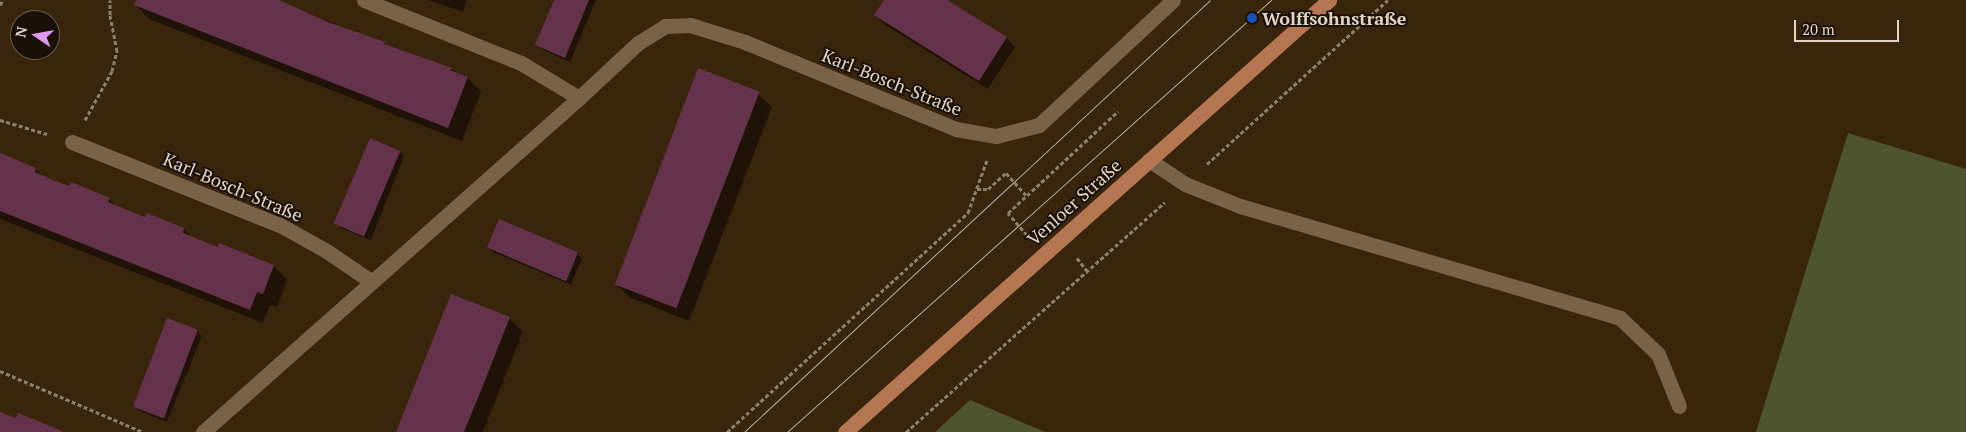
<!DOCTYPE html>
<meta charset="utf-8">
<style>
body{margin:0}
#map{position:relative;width:1966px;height:432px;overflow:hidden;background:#39250c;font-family:"PT Serif",serif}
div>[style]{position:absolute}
.green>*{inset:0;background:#4e5330}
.shadow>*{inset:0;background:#0007}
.building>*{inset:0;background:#64334b;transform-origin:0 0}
.path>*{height:3px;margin-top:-1.5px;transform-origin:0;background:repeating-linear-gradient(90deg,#8f7e6a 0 4px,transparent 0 6.5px)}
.minor>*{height:15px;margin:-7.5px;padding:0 7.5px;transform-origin:7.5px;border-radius:7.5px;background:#7a6248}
.major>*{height:15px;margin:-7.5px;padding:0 7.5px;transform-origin:7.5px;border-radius:7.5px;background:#b57652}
.tram>*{height:1px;margin:-0.5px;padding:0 0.5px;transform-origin:0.5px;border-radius:0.5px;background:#bbac9b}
.dots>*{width:14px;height:14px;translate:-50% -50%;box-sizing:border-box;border:2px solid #1a1106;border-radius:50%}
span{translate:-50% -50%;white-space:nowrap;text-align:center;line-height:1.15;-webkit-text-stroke:4px #1a1106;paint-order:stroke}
.poi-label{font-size:18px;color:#e2d5c6;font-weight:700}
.left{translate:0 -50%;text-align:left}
.street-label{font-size:18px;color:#e2d5c6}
.north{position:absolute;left:10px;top:10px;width:50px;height:50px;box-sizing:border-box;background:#1a1106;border:1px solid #6a5f53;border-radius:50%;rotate:282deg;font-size:14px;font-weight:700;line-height:20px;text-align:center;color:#e2d5c6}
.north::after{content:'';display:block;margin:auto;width:18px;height:22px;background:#df98f1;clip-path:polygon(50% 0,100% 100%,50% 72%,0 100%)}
.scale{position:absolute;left:1794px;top:20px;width:105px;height:22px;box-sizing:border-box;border:2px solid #e2d5c6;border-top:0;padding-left:6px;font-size:15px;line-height:18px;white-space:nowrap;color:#e2d5c6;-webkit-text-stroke:4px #1a1106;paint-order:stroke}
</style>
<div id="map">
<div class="green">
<i style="clip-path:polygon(1848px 133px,1966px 169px,1966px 432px,1756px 432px)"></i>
<i style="clip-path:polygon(970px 400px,1045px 432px,935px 432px)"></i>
</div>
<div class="shadow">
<i style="clip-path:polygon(138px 0,274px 0,384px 43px,388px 46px,451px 69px,468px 78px,481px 92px,462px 141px,149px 19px,136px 5px)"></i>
<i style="clip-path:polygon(428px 0,467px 0,463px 12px)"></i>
<i style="clip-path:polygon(555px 0,596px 0,570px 62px,541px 49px,536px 45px)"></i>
<i style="clip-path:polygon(885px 0,945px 0,1006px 38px,1015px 47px,988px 89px,884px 24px,875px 15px)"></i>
<i style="clip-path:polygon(758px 94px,772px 107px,689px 321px,629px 297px,615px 283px)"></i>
<i style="clip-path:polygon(400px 152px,404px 156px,371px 240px,341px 228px,337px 224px)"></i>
<i style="clip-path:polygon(0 155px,35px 169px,44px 177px,70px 188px,109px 199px,118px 208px,184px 229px,192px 238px,274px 266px,287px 280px,277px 307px,270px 305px,263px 323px,0 219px)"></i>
<i style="clip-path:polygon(488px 247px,577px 254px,582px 259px,571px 285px,493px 252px)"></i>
<i style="clip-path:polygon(509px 318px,523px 332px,483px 432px,397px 432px)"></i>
<i style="clip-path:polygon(197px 331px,202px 336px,167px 422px,138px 410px,134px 406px)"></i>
</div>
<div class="building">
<i style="clip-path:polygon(136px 0,279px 0,328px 22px,385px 42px,384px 44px,452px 68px,450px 70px,468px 77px,448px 128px,134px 5px)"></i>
<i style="clip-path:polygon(554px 0,589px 0,565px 58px,535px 45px)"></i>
<i style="clip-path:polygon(884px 0,947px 0,1007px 37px,979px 81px,874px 15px)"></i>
<i style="left:698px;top:68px;width:66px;height:232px;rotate:21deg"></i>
<i style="left:370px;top:138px;width:33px;height:93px;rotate:23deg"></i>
<i style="clip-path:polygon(0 153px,36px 168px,35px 172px,53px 180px,69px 186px,71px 182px,110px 198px,108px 202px,145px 217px,147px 213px,184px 228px,183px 233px,218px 247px,219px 243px,274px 265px,263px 294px,257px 292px,250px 310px,0 211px)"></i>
<i style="left:499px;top:219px;width:86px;height:31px;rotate:23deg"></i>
<i style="clip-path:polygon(451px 294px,510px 317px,484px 383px,464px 432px,396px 432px)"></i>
<i style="left:167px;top:318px;width:33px;height:95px;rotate:21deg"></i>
<i style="clip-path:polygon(0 412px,16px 418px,18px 413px,64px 432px,0 432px)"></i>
</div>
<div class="path">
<i style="left:0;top:5px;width:6px;rotate:-59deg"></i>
<i style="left:0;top:120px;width:49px;rotate:16.6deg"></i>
<i style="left:85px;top:120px;width:56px;rotate:-61.1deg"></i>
<i style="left:112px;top:71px;width:21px;rotate:-76deg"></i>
<i style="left:117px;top:51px;width:37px;rotate:-101deg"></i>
<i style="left:110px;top:15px;width:15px;rotate:-90deg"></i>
<i style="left:1207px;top:164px;width:244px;rotate:-42.2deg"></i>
<i style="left:977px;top:189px;width:11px"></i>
<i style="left:988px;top:189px;width:24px;rotate:-42deg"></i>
<i style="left:1006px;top:173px;width:30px;rotate:48deg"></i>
<i style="left:1027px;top:235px;width:29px;rotate:-131deg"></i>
<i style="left:1008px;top:213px;width:150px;rotate:-42.8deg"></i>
<i style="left:1077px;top:258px;width:16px;rotate:52deg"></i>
<i style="left:0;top:371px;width:155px;rotate:23.1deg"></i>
<i style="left:727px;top:432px;width:326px;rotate:-42.3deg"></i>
<i style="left:968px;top:213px;width:56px;rotate:-70.3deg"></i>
<i style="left:906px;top:432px;width:346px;rotate:-41.6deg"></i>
</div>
<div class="minor">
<i style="left:364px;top:0;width:169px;rotate:21.9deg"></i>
<i style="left:521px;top:63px;width:68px;rotate:31.1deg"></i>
<i style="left:72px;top:142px;width:224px;rotate:21.8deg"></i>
<i style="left:280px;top:225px;width:51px;rotate:29.1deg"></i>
<i style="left:325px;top:250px;width:57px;rotate:34.2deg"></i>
<i style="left:1149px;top:160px;width:43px;rotate:33.7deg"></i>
<i style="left:1185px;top:184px;width:59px;rotate:21.8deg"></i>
<i style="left:1240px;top:206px;width:396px;rotate:16.4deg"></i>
<i style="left:1620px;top:318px;width:52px;rotate:43.5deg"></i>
<i style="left:1658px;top:354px;width:56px;rotate:68deg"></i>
<i style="left:203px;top:432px;width:503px;rotate:-41.61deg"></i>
<i style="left:579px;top:98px;width:81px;rotate:-43deg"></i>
<i style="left:638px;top:43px;width:32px;rotate:-32deg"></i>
<i style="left:665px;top:26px;width:25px;rotate:-2deg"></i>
<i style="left:690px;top:25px;width:58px;rotate:17.2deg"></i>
<i style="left:745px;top:42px;width:228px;rotate:22.4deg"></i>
<i style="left:956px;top:129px;width:41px;rotate:9.9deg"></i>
<i style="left:996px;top:136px;width:44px;rotate:-14.3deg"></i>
<i style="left:1039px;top:125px;width:183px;rotate:-43deg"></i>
</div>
<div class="major">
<i style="left:845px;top:432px;width:649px;rotate:-41.75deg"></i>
</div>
<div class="tram">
<i style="left:744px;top:432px;width:635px;rotate:-42.83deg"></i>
<i style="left:787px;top:432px;width:649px;rotate:-41.75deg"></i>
</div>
<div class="dots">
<i style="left:1252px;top:18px;background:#1a4fb4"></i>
</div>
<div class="poi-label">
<span class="left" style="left:1262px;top:18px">Wolffsohnstraße</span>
</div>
<div class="street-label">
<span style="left:892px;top:82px;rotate:22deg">Karl-Bosch-Straße</span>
<span style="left:233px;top:187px;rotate:23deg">Karl-Bosch-Straße</span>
<span style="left:1074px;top:202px;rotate:-42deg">Venloer Straße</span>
</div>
<div class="north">N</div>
<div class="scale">20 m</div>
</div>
